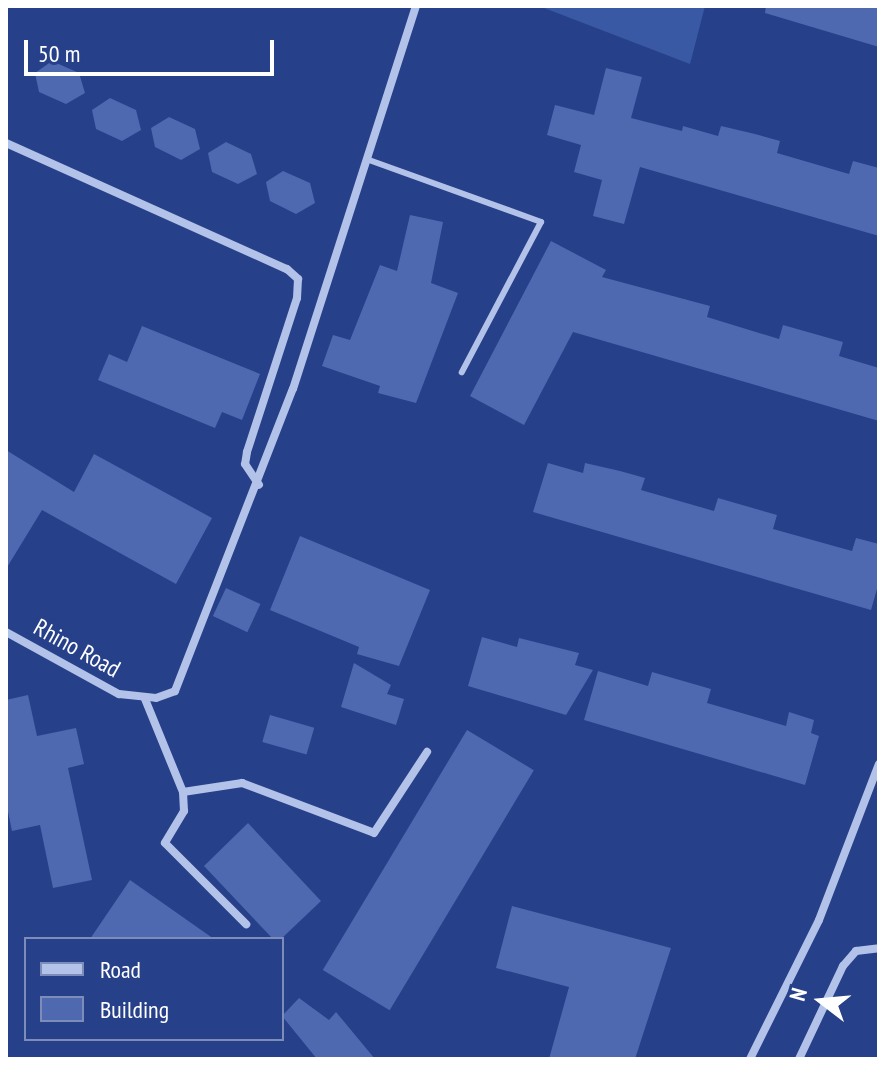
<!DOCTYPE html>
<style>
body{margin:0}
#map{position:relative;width:885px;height:1065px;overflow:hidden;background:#264089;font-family:"PT Sans Narrow",sans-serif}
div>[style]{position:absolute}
.green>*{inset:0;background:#3a59a5}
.building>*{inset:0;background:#4e69b0;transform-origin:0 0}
.lane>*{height:6px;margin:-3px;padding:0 3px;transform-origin:3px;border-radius:3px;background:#b3c2e9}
.street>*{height:8px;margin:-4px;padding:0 4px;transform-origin:4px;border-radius:4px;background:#b3c2e9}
span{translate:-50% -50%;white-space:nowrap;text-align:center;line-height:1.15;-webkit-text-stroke:8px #264089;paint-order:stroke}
.street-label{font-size:24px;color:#fff}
.frame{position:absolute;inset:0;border:8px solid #fff;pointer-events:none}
.legend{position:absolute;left:24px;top:937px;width:260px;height:104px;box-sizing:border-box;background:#264089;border:2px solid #7d8cb8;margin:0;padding:10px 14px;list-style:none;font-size:24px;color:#fff}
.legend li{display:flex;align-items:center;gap:16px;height:40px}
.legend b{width:40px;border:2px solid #7d8cb8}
.north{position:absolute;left:781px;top:961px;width:80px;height:80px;-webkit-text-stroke:6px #264089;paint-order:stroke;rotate:286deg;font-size:22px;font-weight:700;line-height:32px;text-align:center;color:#fff}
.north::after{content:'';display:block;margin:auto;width:28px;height:36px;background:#fff;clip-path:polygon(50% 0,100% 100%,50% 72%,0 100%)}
.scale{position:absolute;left:24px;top:40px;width:250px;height:36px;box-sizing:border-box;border:4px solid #fff;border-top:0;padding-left:10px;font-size:24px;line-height:28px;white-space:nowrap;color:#fff;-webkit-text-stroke:6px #264089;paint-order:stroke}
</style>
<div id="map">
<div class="green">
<i style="clip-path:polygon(539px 6px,705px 6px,690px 64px)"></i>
</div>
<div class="building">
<i style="clip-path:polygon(766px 6px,879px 6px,879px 47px,765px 13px)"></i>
<i style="clip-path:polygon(52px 61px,79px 73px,85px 93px,66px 104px,39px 92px,35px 73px)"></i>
<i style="clip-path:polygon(606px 68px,642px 77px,631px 118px,682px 131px,683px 126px,718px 136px,721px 126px,755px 134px,780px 141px,777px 153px,849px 174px,853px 161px,879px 168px,879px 236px,640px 167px,624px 224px,593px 216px,602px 180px,574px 172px,581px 145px,547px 135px,555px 105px,594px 115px)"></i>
<i style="clip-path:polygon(110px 98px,136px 110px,141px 130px,122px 141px,96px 129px,92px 110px)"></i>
<i style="clip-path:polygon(169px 117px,195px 129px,200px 149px,181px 160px,155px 147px,151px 128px)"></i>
<i style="clip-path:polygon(226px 142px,251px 154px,257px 174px,238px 184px,212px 172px,208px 153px)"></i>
<i style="clip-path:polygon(283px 171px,310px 183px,315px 203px,296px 214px,270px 201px,266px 182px)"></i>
<i style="clip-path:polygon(410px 215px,443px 222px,431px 283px,458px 293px,416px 403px,378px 393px,380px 386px,322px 366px,333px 335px,350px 340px,380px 265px,397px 271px)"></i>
<i style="clip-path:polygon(551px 241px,606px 270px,602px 277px,710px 306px,707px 317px,779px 339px,783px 325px,843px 342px,839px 356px,879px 368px,879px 421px,573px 332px,524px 425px,470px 396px)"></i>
<i style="clip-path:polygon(142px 326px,260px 374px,242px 420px,222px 412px,215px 428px,98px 380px,109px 354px,127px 362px)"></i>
<i style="clip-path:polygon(6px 450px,74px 492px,94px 454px,212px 518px,176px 584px,42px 510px,6px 569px)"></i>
<i style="clip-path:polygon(548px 463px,583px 473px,585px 463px,620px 471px,645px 478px,641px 490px,714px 511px,718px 498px,777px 515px,773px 529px,852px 551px,856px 538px,879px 544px,879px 582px,871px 610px,533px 512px)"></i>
<i style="clip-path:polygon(300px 536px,430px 590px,399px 666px,357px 654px,359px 647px,270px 610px)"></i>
<i style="left:226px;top:588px;width:38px;height:31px;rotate:25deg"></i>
<i style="clip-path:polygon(482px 637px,517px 647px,519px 638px,579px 653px,575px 665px,593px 670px,566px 715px,468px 686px)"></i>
<i style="clip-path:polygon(354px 663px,391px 685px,387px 694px,404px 699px,396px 725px,341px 707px)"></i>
<i style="clip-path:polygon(598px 671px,648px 686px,652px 672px,711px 689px,707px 703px,786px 726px,789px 712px,814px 720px,811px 733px,819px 736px,805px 785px,584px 720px)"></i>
<i style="clip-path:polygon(28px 695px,37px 736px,76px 728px,84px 764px,68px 768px,92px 880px,53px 888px,40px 825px,12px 831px,6px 802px,6px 700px)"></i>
<i style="left:270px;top:715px;width:46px;height:28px;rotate:16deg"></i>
<i style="left:467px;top:730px;width:78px;height:280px;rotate:31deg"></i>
<i style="clip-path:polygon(248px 823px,321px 901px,281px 939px,273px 939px,204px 866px)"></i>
<i style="clip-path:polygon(130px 880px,214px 939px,90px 939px)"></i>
<i style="clip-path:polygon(512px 906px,671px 948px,635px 1059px,549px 1059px,569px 987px,496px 968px)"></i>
<i style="clip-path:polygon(299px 998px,329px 1020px,336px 1012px,375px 1059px,317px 1059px,282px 1016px)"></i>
</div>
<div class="lane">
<i style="left:369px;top:160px;width:183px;rotate:19.8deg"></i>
<i style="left:541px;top:222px;width:170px;rotate:117.8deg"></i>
</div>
<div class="street">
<i style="left:6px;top:143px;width:308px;rotate:24.2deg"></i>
<i style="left:287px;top:269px;width:15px;rotate:42deg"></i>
<i style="left:298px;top:279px;width:19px;rotate:93deg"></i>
<i style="left:297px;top:298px;width:162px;rotate:108deg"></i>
<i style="left:247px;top:452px;width:12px;rotate:99deg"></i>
<i style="left:245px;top:464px;width:25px;rotate:56deg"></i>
<i style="left:6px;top:632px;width:129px;rotate:28.8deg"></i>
<i style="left:119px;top:694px;width:37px;rotate:6deg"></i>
<i style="left:156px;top:698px;width:20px;rotate:-20deg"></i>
<i style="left:175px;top:691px;width:324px;rotate:-68.7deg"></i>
<i style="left:293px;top:389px;width:402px;rotate:-72.2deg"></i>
<i style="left:145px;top:699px;width:100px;rotate:67.8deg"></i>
<i style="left:183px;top:792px;width:19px;rotate:87deg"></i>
<i style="left:184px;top:811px;width:37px;rotate:121deg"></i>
<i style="left:165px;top:843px;width:115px;rotate:45deg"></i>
<i style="left:183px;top:792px;width:60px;rotate:-8.7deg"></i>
<i style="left:242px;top:783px;width:141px;rotate:20.7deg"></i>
<i style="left:374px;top:833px;width:97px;rotate:-56.8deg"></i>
<i style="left:750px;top:1059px;width:155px;rotate:-63.6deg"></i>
<i style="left:819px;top:920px;width:167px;rotate:-69deg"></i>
<i style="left:799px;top:1059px;width:103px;rotate:-64.7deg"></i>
<i style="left:843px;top:966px;width:20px;rotate:-49deg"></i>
<i style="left:856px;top:951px;width:23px;rotate:-7deg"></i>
</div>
<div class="street-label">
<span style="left:77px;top:648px;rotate:29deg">Rhino Road</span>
</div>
<div class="frame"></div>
<ul class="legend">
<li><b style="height:10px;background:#b3c2e9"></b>Road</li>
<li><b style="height:22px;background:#4e69b0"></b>Building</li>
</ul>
<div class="north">N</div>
<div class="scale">50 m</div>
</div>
